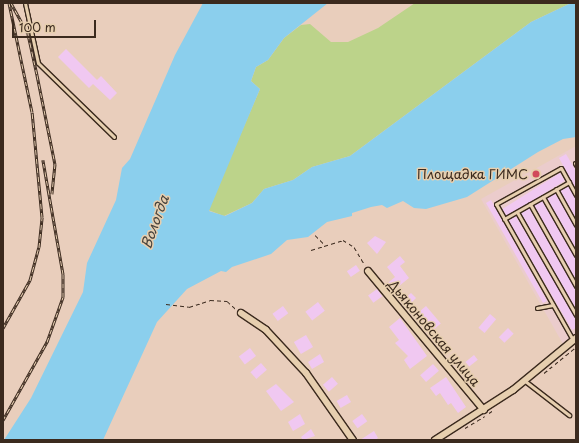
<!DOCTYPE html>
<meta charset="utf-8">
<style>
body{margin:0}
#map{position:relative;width:579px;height:443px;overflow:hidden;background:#e9cebc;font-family:"Playpen Sans",sans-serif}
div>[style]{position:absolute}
.built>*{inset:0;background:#ebcccc}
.green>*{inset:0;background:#bcd38a}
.water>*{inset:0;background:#8bcfed}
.building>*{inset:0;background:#f0c8f1;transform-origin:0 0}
.path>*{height:1px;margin-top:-0.5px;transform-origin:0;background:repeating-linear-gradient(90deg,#3b2a1e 0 4px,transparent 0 7px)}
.roads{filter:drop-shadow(1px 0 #3b2a1e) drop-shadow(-1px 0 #3b2a1e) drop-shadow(0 1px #3b2a1e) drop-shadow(0 -1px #3b2a1e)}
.lane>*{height:3px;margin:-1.5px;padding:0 1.5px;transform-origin:1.5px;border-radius:1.5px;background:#e7cfaf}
.street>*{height:6px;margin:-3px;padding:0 3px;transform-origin:3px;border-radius:3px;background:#e7cfaf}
.rail>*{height:3px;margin-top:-1.5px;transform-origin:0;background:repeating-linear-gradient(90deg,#e7cfaf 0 4.5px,#3b2a1e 0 9px);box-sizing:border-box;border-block:1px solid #3b2a1e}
.dots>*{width:11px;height:11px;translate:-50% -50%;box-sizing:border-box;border:2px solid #e7cfaf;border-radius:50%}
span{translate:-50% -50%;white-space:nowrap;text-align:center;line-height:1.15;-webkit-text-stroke:3px #e7cfaf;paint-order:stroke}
.poi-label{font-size:13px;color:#3b2a1e}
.right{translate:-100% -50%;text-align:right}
.street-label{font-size:13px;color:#3b2a1e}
.water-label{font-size:14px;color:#47433d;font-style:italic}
.frame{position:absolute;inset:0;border:4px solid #3b2a1e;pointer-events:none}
.scale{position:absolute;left:12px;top:20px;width:84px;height:18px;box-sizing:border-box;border:2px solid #3b2a1e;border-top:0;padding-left:5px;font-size:12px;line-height:14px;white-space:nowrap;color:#3b2a1e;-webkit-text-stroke:3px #e7cfaf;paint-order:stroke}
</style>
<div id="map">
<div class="built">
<i style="clip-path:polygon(576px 146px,576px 333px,563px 344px,481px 199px)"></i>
</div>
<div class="green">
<i style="clip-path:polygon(415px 3px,571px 3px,531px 22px,350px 156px,312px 167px,293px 180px,264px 189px,252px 203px,224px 216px,208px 210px,260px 89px,251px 81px,256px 67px,268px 60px,284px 38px,301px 25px,310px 24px,331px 42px,348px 42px,378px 28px)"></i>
</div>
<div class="water">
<i style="clip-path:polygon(203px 3px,328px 3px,284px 38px,268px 60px,256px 67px,251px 81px,260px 89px,209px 211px,225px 216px,252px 203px,264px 189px,293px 180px,312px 167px,350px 156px,531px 22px,571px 3px,576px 3px,576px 137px,563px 139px,538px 152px,467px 197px,426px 209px,414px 208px,403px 201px,387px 208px,382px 205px,371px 207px,352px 213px,352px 216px,327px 222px,308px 237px,287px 240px,271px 254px,232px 267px,226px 272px,221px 271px,187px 289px,157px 322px,103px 440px,4px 440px,31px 398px,83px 292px,87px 263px,116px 200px,122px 168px,130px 159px,175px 55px)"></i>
</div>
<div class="building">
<i style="clip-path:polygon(66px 49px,97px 80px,101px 76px,117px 93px,110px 100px,93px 84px,89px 88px,58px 57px)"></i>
<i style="clip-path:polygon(566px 154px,576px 171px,576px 189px,559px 158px)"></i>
<i style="left:560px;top:173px;width:9px;height:68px;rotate:58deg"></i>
<i style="clip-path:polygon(568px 186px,576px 198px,576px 219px,560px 190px)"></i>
<i style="clip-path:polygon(555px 193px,576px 228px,576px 249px,547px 198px)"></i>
<i style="clip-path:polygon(491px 200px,547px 301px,543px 303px,486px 203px)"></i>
<i style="clip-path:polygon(542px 201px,576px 258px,576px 280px,534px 205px)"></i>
<i style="clip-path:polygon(529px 208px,576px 289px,576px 309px,521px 213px)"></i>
<i style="clip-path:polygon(516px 216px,576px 318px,576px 328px,572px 330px,508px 220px)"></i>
<i style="clip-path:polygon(375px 236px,386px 242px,377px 254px,367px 243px)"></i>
<i style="clip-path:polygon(400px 256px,405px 262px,400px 266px,409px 278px,394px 290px,388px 283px,395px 277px,387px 267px)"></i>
<i style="left:356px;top:265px;width:7px;height:11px;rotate:56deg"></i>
<i style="left:377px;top:289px;width:9px;height:11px;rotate:54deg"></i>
<i style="clip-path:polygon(411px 293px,416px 298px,408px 306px,403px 300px)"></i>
<i style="left:318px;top:302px;width:11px;height:16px;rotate:52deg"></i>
<i style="left:283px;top:306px;width:9px;height:13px;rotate:54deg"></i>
<i style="left:426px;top:306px;width:23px;height:15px;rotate:50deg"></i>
<i style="left:490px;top:314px;width:8px;height:18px;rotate:40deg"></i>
<i style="clip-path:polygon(400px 318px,427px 356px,410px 369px,404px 360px,408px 356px,395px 343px,399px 340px,389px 327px)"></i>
<i style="left:508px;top:328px;width:8px;height:13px;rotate:45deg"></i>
<i style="left:306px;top:335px;width:14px;height:14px;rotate:60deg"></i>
<i style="left:250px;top:348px;width:10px;height:14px;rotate:53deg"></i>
<i style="clip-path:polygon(320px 354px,324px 362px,312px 369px,308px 362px)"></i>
<i style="left:474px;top:355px;width:6px;height:11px;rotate:51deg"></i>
<i style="left:261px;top:363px;width:9px;height:14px;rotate:49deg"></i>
<i style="left:433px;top:364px;width:9px;height:17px;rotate:49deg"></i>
<i style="left:332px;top:377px;width:9px;height:12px;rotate:49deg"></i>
<i style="clip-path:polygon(446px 377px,466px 407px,458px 413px,451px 403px,448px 405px,440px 393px,436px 396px,430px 388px)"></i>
<i style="clip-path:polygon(276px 384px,294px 402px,281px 411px,266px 391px)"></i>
<i style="left:347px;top:395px;width:8px;height:12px;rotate:60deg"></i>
<i style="clip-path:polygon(300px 414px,305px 424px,293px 431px,288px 422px)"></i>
<i style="left:362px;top:414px;width:9px;height:12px;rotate:54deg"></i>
<i style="clip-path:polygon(311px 429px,315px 436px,303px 440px,301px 437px)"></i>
<i style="clip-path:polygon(374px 431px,378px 438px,375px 440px,360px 440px)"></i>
</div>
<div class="path">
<i style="left:315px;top:235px;width:14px;rotate:45deg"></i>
<i style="left:311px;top:250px;width:34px;rotate:-17deg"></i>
<i style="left:343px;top:240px;width:13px;rotate:32deg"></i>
<i style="left:354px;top:247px;width:21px;rotate:59deg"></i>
<i style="left:166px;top:304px;width:23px;rotate:7deg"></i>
<i style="left:189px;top:307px;width:22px;rotate:-18deg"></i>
<i style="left:210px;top:300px;width:17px;rotate:3deg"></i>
<i style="left:227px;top:301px;width:12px;rotate:42deg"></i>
<i style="left:544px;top:373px;width:41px;rotate:-39.1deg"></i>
<i style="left:489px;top:413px;width:7px;rotate:-34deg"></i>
<i style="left:465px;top:428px;width:23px;rotate:-31deg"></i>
<i style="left:534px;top:440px;width:4px;rotate:-14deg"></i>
</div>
<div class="roads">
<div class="lane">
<i style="left:25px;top:3px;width:61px;rotate:77.8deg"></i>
<i style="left:38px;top:63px;width:106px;rotate:44.2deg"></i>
<i style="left:575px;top:163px;width:2px;rotate:63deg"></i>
<i style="left:556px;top:189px;width:41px;rotate:60.9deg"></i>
<i style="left:543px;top:197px;width:67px;rotate:60.4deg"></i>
<i style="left:530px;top:204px;width:94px;rotate:60.7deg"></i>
<i style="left:517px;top:212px;width:119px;rotate:60.2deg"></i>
<i style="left:504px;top:219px;width:75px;rotate:-29.6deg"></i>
<i style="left:537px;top:308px;width:16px;rotate:-11deg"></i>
<i style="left:573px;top:340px;width:156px;rotate:-119.5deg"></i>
<i style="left:496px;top:204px;width:74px;rotate:-29deg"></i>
<i style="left:561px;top:168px;width:31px;rotate:61deg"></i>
<i style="left:525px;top:381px;width:56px;rotate:37.7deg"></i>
</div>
<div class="street">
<i style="left:368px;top:271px;width:181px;rotate:50.2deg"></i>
<i style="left:241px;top:313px;width:30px;rotate:34deg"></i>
<i style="left:266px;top:330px;width:59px;rotate:47.1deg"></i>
<i style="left:306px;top:373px;width:82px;rotate:55deg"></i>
<i style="left:435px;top:440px;width:93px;rotate:-32.7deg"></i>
<i style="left:513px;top:390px;width:82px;rotate:-39.5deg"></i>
</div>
</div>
<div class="rail">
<i style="left:11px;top:3px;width:35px;rotate:61deg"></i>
<i style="left:28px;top:34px;width:42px;rotate:77.6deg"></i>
<i style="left:37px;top:75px;width:91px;rotate:78.6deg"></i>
<i style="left:55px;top:164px;width:30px;rotate:96deg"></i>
<i style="left:3px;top:328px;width:55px;rotate:-60.6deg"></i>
<i style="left:30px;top:280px;width:34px;rotate:-75deg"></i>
<i style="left:39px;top:247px;width:30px;rotate:-84deg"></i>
<i style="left:42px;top:217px;width:105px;rotate:-95.4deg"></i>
<i style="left:32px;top:112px;width:111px;rotate:-101.9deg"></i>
<i style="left:3px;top:420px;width:90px;rotate:-60.6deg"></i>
<i style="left:47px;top:342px;width:48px;rotate:-70.4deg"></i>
<i style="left:63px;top:297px;width:23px;rotate:-90deg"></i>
<i style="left:63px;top:274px;width:116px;rotate:-100deg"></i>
</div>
<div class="dots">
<i style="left:536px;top:174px;background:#d1495b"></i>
</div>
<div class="poi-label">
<span class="right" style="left:528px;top:174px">Площадка ГИМС</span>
</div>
<div class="street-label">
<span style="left:434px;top:333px;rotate:50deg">Дьяконовская улица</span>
</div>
<div class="water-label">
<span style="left:155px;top:222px;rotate:-70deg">Вологда</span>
</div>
<div class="frame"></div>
<div class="scale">100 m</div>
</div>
